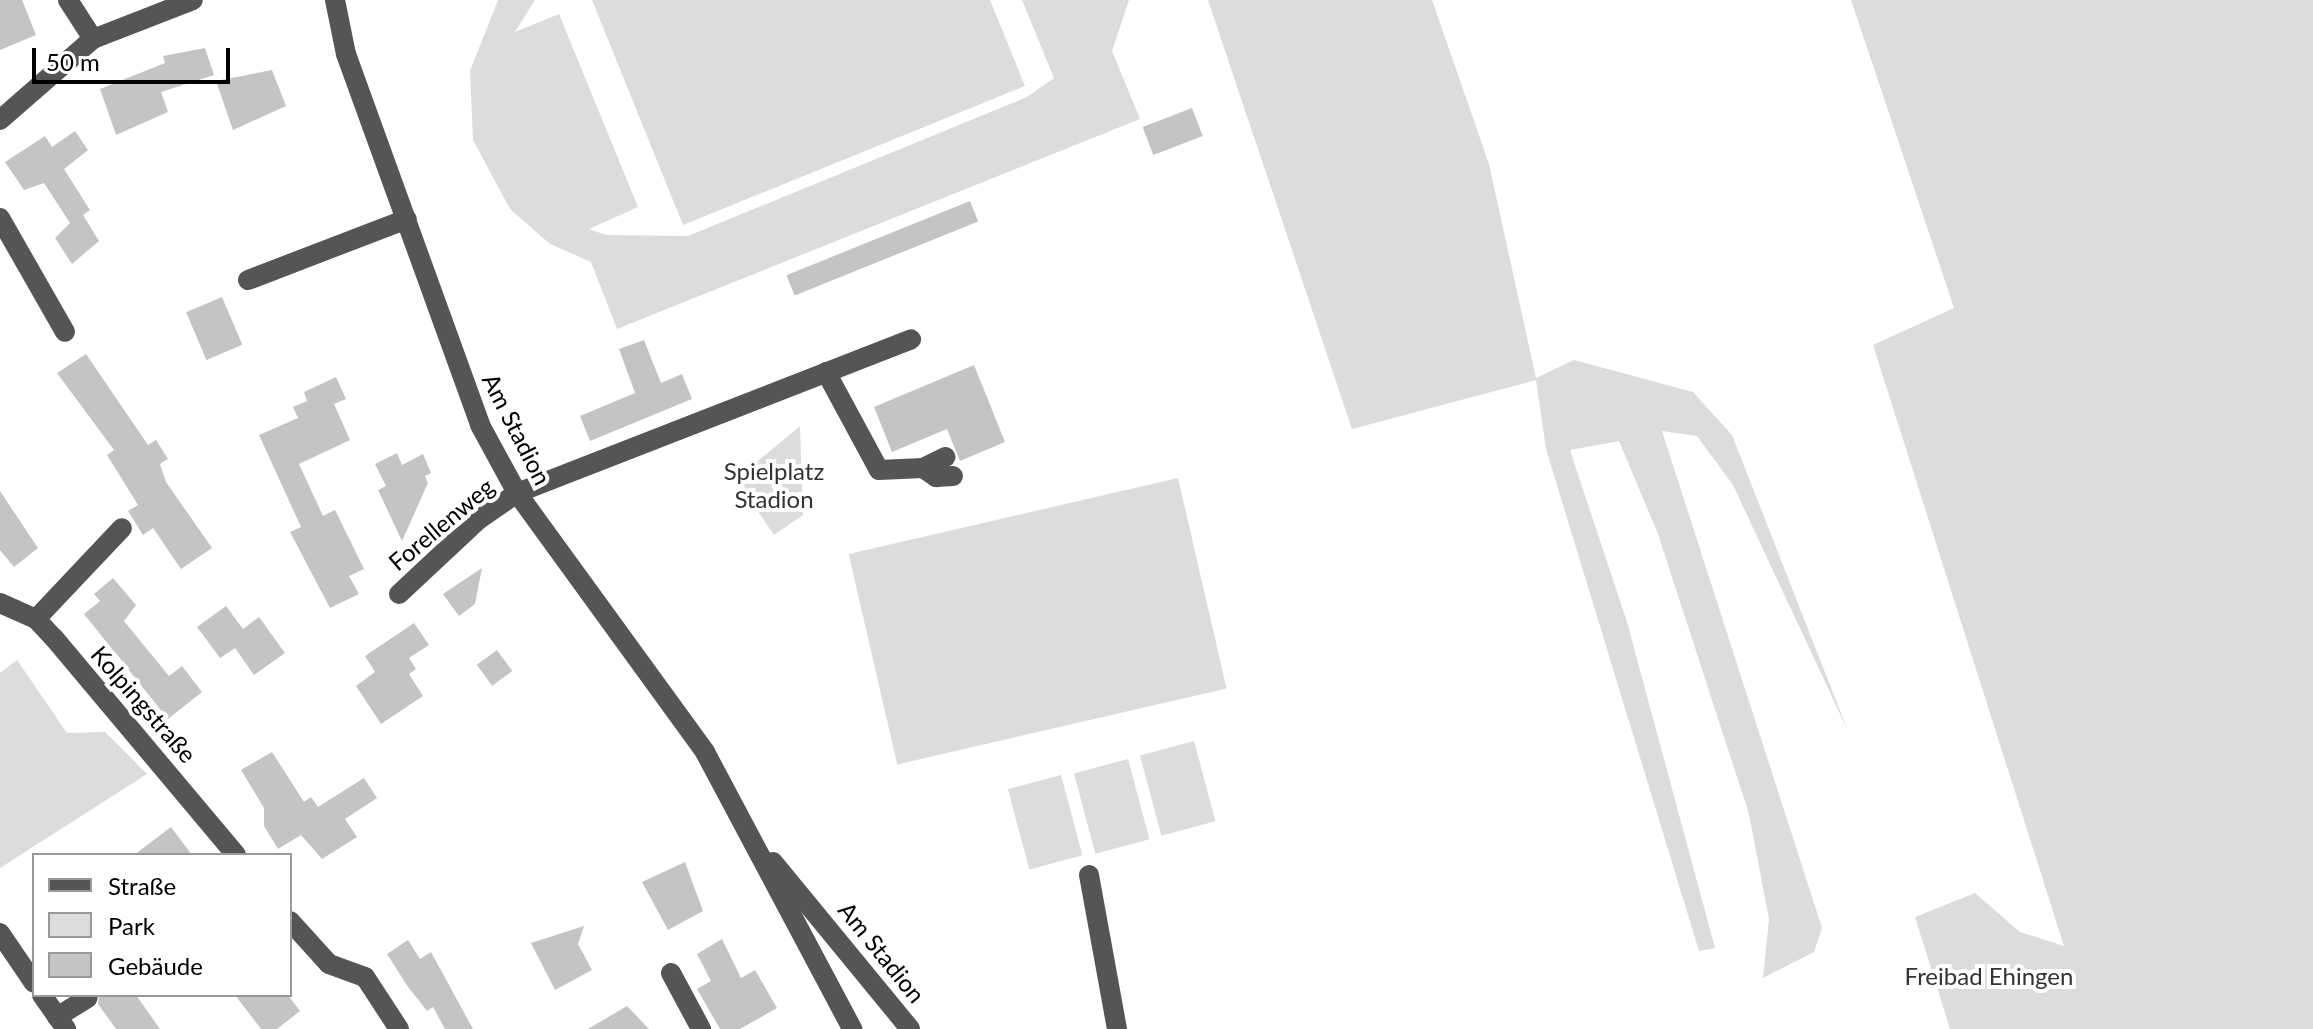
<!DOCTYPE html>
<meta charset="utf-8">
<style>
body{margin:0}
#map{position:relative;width:2313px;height:1029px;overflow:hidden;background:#fff;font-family:Lato,sans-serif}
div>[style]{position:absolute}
.green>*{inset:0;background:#dcdcdc;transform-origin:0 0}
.building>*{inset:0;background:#c4c4c4;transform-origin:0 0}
.minor>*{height:20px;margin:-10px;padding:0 10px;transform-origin:10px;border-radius:10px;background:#555}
span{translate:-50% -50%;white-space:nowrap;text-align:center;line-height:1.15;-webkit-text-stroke:8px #fff;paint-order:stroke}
.street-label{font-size:24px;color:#000}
.park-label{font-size:24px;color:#333}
.legend{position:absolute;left:32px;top:853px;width:260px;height:144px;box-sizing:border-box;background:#fff;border:2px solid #999;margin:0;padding:10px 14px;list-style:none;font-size:24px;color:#000}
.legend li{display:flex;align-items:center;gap:16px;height:40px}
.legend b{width:40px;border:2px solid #999}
.scale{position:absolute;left:32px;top:48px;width:198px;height:36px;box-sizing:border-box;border:4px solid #000;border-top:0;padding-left:10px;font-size:24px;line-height:28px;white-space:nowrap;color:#000;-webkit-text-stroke:6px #fff;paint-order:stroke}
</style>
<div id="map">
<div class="green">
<i style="clip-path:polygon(498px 0,535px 0,515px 32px,559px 14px,638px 207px,589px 229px,606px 235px,688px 236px,1027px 97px,1054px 78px,1022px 0,1129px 0,1112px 51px,1140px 119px,617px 329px,591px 262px,550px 244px,510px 209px,473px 140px,470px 71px)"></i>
<i style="clip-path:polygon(592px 0,990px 0,1025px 86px,683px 225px)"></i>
<i style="clip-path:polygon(1208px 0,1432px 0,1489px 164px,1536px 378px,1574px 360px,1693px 392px,1732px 435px,1848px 731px,1733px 485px,1697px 436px,1662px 431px,1822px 928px,1814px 952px,1763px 978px,1769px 919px,1749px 814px,1658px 534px,1619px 441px,1570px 450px,1627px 622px,1715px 948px,1699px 951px,1546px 449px,1536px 380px,1352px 429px)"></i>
<i style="clip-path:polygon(1851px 0,2313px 0,2313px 1029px,1950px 1029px,1915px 917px,1975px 893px,2020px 932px,2064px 946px,1873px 345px,1954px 308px)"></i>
<i style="clip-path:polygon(800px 426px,803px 515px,774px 535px,736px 479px)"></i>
<i style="left:1178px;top:478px;width:216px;height:338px;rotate:77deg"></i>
<i style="clip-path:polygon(17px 660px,67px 733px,105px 732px,147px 774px,0 868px,0 673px)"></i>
<i style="left:1194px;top:741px;width:83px;height:56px;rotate:75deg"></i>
<i style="left:1128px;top:759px;width:83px;height:56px;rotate:75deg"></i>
<i style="left:1061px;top:775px;width:83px;height:55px;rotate:75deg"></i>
</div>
<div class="building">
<i style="clip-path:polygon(0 0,22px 0,36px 35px,0 50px)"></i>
<i style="clip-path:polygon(205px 48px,214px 75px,161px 92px,168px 112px,116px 135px,100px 89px,165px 63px,163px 56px)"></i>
<i style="clip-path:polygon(272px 70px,286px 106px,233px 130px,216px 81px)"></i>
<i style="left:1192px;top:108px;width:30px;height:53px;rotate:69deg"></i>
<i style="clip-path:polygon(75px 131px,88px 150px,64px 169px,90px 210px,83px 215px,99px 241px,72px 264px,55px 238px,70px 223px,44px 183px,24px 190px,5px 162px,45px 136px,52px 147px)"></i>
<i style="left:970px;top:201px;width:22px;height:198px;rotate:68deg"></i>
<i style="left:222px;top:297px;width:52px;height:39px;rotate:67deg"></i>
<i style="clip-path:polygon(644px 340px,661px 383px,682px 374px,692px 399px,590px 441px,580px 416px,635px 393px,619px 349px)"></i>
<i style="clip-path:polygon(86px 354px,148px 445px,156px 440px,168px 459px,160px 464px,166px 482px,212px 548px,181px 569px,153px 528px,143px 535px,128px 511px,138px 505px,107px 455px,114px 450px,57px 373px)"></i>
<i style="clip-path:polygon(974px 365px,1005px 442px,960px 461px,947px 429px,892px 452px,874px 407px)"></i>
<i style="clip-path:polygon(336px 377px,346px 399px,334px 404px,350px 440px,299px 464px,323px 516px,335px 510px,364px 569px,349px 576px,359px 594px,330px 608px,290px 532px,301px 527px,259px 435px,298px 418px,293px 407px,307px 401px,304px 392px)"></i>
<i style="clip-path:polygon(397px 453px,402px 465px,423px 454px,431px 473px,425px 476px,428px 483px,402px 541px,378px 490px,386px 486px,375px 464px)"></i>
<i style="clip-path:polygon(0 491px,38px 548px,14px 567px,0 550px)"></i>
<i style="clip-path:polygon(482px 568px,475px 604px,459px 616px,443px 594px)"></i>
<i style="clip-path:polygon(113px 578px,136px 605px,124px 621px,169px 676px,182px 666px,202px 692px,168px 719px,84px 614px,100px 601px,94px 594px)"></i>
<i style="clip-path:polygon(226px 606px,243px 629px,259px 617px,285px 653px,254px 675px,235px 648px,220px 658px,197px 627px)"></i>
<i style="clip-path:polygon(414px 623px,429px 645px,409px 658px,416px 669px,409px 674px,423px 696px,381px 724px,356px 686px,375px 672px,365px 656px)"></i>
<i style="left:497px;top:650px;width:26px;height:25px;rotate:54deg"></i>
<i style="clip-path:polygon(272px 752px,304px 802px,311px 797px,318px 807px,364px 778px,377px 798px,345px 819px,357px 837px,322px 859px,301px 835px,278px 849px,264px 826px,264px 808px,241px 770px)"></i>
<i style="clip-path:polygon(171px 827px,192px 855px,134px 855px)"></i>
<i style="clip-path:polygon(685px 862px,703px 911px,668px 930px,642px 882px)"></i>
<i style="clip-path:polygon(584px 926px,578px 944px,592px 970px,555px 990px,531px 943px)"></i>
<i style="clip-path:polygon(722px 939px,741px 978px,755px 970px,777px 1008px,740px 1029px,720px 1029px,697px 989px,711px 981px,697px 954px)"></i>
<i style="clip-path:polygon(408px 940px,420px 959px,431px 952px,473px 1029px,445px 1029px,433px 1007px,427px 1011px,408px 987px,387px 954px)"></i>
<i style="clip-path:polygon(99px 995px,136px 995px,160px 1029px,116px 1029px,98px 1004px)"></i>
<i style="clip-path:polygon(235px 995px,288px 995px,300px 1011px,277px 1029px,261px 1029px)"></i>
<i style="clip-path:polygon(627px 1006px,649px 1029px,588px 1029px)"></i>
</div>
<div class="minor">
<i style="left:68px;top:0;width:46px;rotate:57.3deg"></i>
<i style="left:335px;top:0;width:55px;rotate:78.5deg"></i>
<i style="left:346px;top:54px;width:394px;rotate:70.1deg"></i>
<i style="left:480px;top:425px;width:77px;rotate:61.4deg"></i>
<i style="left:517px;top:493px;width:320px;rotate:54deg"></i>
<i style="left:705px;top:752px;width:314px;rotate:62deg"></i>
<i style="left:0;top:120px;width:123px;rotate:-41.1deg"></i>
<i style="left:93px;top:39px;width:107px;rotate:-21.3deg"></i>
<i style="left:0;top:218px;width:131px;rotate:60.3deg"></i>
<i style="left:248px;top:280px;width:170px;rotate:-21deg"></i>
<i style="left:826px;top:372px;width:111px;rotate:61.6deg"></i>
<i style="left:879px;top:470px;width:44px;rotate:-2.6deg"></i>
<i style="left:923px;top:468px;width:25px;rotate:-26deg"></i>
<i style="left:923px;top:468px;width:16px;rotate:35deg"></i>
<i style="left:936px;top:477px;width:17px;rotate:-3deg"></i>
<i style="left:399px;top:594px;width:108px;rotate:-43.1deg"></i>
<i style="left:478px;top:520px;width:47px;rotate:-34.7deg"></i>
<i style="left:517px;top:493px;width:423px;rotate:-21.3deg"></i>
<i style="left:0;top:603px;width:39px;rotate:24deg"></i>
<i style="left:36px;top:619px;width:26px;rotate:47deg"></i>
<i style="left:54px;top:638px;width:283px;rotate:50deg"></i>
<i style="left:36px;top:619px;width:125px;rotate:-46.6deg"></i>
<i style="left:773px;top:862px;width:216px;rotate:50.6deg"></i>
<i style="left:1089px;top:875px;width:157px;rotate:79.7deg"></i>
<i style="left:290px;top:921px;width:58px;rotate:47.8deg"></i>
<i style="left:329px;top:964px;width:38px;rotate:20deg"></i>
<i style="left:365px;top:977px;width:62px;rotate:56.8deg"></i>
<i style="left:0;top:933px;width:60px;rotate:55.8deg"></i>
<i style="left:671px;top:973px;width:64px;rotate:61.8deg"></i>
<i style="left:42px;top:995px;width:42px;rotate:54.8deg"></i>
<i style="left:57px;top:1017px;width:36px;rotate:-32deg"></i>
</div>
<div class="street-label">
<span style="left:517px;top:429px;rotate:63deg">Am Stadion</span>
<span style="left:441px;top:524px;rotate:-40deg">Forellenweg</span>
<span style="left:144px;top:704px;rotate:49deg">Kolpingstraße</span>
<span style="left:882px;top:952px;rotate:51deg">Am Stadion</span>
</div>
<div class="park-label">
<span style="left:774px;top:485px">Spielplatz<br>Stadion</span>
<span style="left:1989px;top:976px">Freibad Ehingen</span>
</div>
<ul class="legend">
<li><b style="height:10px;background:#555"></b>Straße</li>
<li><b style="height:22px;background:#dcdcdc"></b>Park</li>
<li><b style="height:22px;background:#c4c4c4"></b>Gebäude</li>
</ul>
<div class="scale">50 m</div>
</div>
